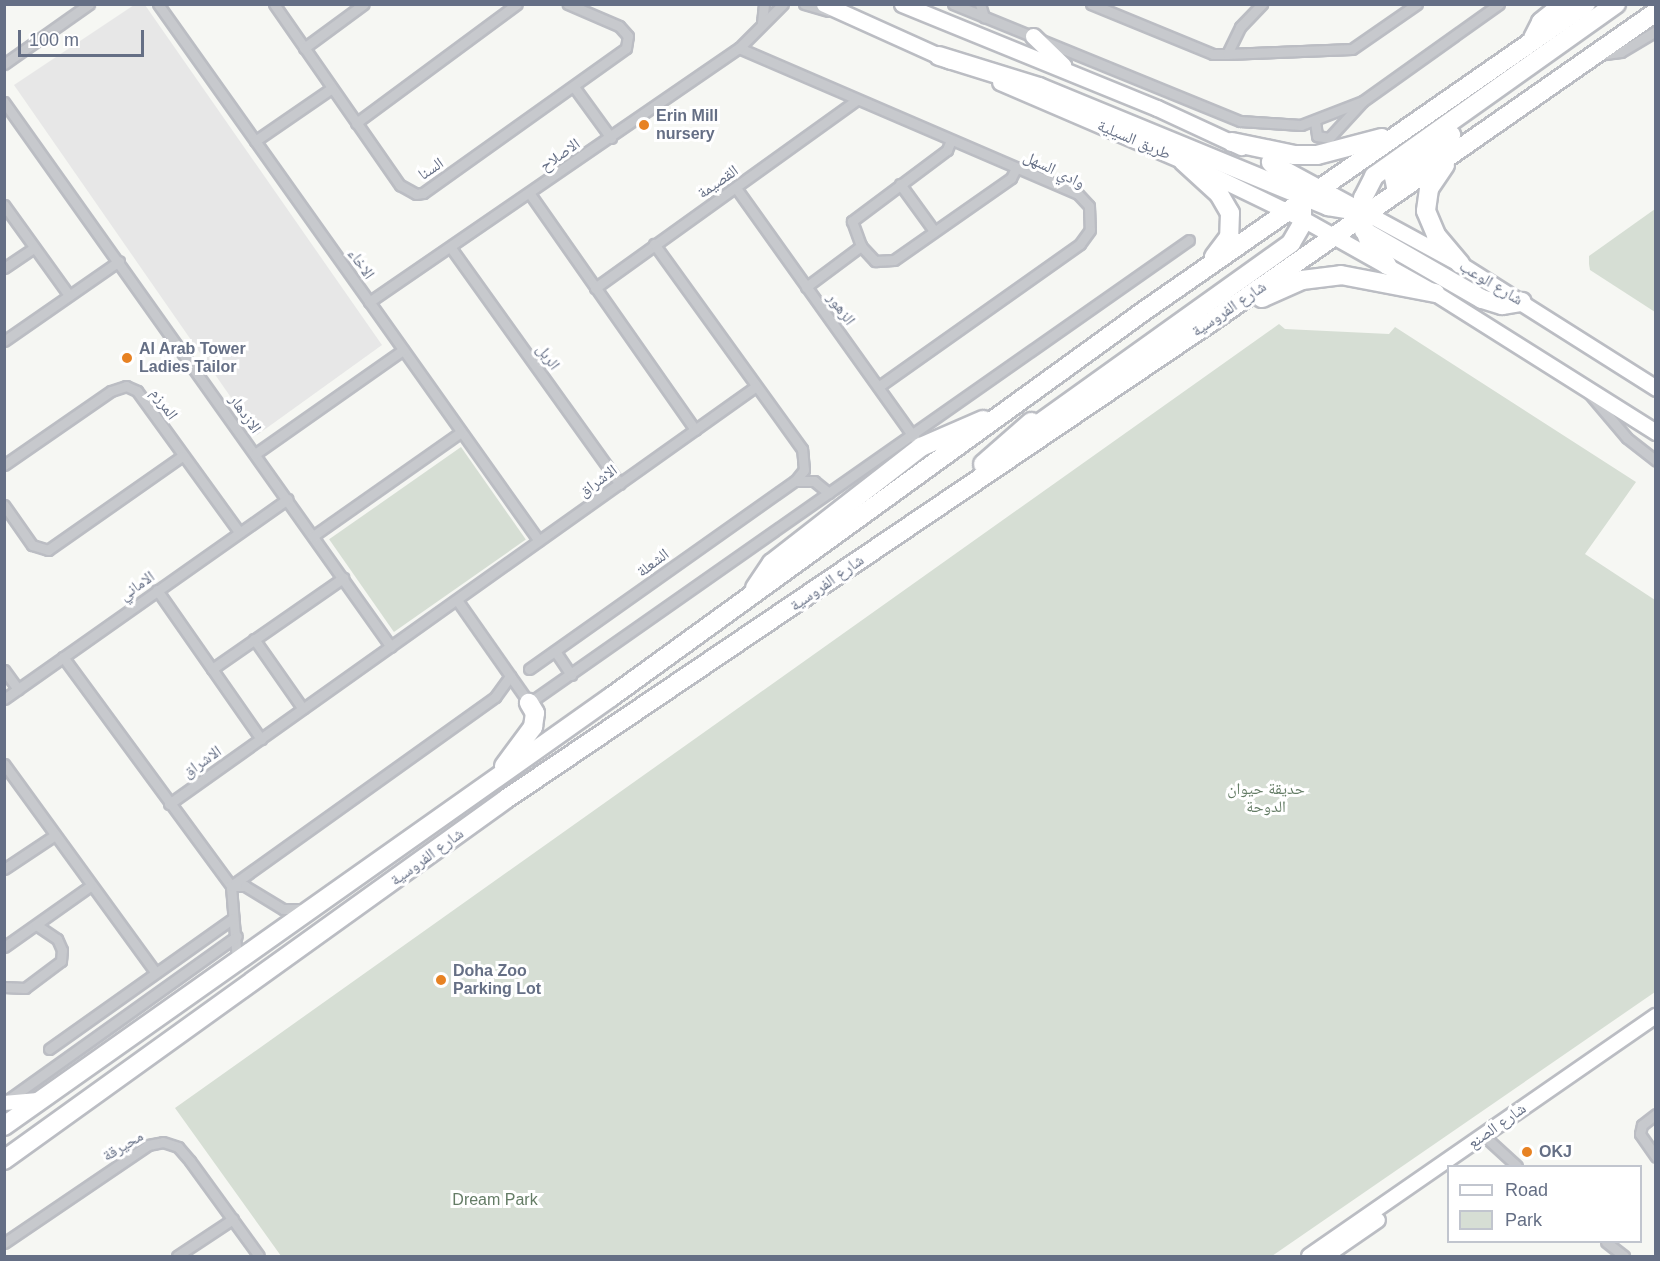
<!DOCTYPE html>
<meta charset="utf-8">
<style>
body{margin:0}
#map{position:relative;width:1660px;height:1261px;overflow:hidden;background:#f6f7f3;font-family:Helvetica,"Noto Naskh Arabic",sans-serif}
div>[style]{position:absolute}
.built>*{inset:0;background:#e7e7e7}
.green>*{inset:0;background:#d6ded4;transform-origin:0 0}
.roads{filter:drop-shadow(2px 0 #bbbdc3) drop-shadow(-2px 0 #bbbdc3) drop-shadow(0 2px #bbbdc3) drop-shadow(0 -2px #bbbdc3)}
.street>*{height:9px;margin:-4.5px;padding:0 4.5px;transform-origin:4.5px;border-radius:4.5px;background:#c7c9cd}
.secondary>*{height:14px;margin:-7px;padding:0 7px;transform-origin:7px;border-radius:7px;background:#fff}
.primary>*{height:15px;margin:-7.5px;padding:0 7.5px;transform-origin:7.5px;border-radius:7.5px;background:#fff}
.highway>*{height:18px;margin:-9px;padding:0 9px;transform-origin:9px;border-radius:9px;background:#fff}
.dots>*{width:16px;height:16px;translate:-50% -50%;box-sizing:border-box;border:3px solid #fff;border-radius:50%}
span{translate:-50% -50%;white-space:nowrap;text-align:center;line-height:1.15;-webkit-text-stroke:6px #fff;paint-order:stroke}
.poi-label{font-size:16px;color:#656f85;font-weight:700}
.left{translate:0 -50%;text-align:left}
.street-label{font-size:16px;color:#656f85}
.park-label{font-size:16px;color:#647c65}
.frame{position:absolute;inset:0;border:6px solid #656f85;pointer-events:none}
.legend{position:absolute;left:1447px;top:1165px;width:195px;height:78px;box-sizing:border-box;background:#fff;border:2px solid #c1c5ce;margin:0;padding:8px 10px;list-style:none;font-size:18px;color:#656f85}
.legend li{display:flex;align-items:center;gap:12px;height:30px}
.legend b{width:30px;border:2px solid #c1c5ce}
.scale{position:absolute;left:18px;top:30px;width:126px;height:27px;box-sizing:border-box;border:3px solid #656f85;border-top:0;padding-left:8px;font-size:18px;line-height:21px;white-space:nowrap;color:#656f85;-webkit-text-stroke:4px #fff;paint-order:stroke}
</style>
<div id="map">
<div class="built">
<i style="clip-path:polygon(134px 5px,145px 5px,382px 345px,257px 435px,14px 85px)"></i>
</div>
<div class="green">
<i style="clip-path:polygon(1655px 209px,1655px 312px,1590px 270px,1589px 264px,1589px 256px)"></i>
<i style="clip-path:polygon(1279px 324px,1285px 329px,1389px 334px,1395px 327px,1636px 482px,1585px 554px,1655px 600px,1655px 992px,1272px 1256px,281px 1256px,175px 1108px)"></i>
<i style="left:461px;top:447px;width:113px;height:161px;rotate:55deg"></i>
</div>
<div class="roads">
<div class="street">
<i style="left:158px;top:4px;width:658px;rotate:54.64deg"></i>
<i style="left:274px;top:4px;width:221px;rotate:55.2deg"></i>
<i style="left:400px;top:185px;width:18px;rotate:29deg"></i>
<i style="left:416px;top:194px;width:7px;rotate:-8deg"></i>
<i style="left:423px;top:193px;width:249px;rotate:-35.5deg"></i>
<i style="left:626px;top:48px;width:12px;rotate:-81deg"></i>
<i style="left:628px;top:36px;width:13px;rotate:-132deg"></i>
<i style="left:619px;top:26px;width:56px;rotate:-156.7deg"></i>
<i style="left:804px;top:4px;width:25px;rotate:16deg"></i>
<i style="left:953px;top:4px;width:310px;rotate:22.2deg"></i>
<i style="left:1240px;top:121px;width:61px;rotate:3.8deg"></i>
<i style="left:1301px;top:125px;width:66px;rotate:-21.2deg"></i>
<i style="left:980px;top:4px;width:14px;rotate:73deg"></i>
<i style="left:1091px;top:4px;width:132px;rotate:22.3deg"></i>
<i style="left:1213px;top:54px;width:14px"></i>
<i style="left:1227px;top:54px;width:30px;rotate:-64deg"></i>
<i style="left:1240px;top:27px;width:32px;rotate:-46deg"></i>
<i style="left:762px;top:23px;width:19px;rotate:-84deg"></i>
<i style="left:304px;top:48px;width:74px;rotate:-36.3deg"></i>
<i style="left:739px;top:48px;width:369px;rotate:23.3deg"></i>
<i style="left:1078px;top:194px;width:16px;rotate:47deg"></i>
<i style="left:1089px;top:206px;width:24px;rotate:88deg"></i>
<i style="left:1090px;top:230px;width:17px;rotate:126deg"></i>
<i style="left:1080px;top:244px;width:247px;rotate:144.7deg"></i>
<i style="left:1227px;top:54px;width:125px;rotate:-2.3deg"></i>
<i style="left:1352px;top:49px;width:79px;rotate:-34.7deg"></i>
<i style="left:1597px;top:55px;width:24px;rotate:-7deg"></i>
<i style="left:1621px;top:52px;width:41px;rotate:-31deg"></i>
<i style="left:4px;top:64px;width:104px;rotate:-35.2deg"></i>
<i style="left:574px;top:87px;width:63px;rotate:54deg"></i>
<i style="left:4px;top:102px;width:668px;rotate:54.62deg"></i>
<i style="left:1315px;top:121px;width:15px;rotate:82deg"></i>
<i style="left:1317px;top:136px;width:12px;rotate:9deg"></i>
<i style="left:1329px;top:138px;width:50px;rotate:-47.4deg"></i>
<i style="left:1363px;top:101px;width:167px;rotate:-35.5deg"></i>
<i style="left:356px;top:123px;width:200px;rotate:-36.5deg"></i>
<i style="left:951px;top:140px;width:11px;rotate:112deg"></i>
<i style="left:947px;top:150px;width:119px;rotate:143.2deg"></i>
<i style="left:852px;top:221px;width:27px;rotate:70deg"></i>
<i style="left:861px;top:246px;width:21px;rotate:47deg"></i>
<i style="left:875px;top:261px;width:19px;rotate:-3deg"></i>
<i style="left:894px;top:260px;width:143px;rotate:-35deg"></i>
<i style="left:1011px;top:178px;width:11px;rotate:-63deg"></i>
<i style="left:255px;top:141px;width:93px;rotate:-34.5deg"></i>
<i style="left:900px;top:184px;width:58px;rotate:54.1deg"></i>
<i style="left:736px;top:188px;width:310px;rotate:54.5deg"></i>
<i style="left:530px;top:194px;width:288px;rotate:55deg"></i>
<i style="left:4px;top:205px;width:111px;rotate:54.2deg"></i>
<i style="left:451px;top:248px;width:290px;rotate:54.4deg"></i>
<i style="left:4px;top:268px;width:36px;rotate:-34deg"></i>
<i style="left:806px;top:287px;width:69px;rotate:-36.7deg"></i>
<i style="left:595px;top:288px;width:322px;rotate:-35.7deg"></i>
<i style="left:369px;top:302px;width:449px;rotate:-34.5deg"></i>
<i style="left:739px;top:48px;width:62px;rotate:-45deg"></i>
<i style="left:4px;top:341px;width:140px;rotate:-34.8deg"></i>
<i style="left:1588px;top:392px;width:60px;rotate:49.7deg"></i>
<i style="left:1627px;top:438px;width:37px;rotate:38deg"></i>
<i style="left:255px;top:454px;width:181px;rotate:-35.1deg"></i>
<i style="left:4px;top:465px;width:130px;rotate:-34.7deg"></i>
<i style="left:111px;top:391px;width:16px;rotate:-18deg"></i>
<i style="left:126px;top:386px;width:12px;rotate:24deg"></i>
<i style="left:137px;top:391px;width:174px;rotate:54.1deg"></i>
<i style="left:795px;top:481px;width:19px"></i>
<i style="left:814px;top:481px;width:19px;rotate:39deg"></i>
<i style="left:4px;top:505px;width:49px;rotate:55deg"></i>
<i style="left:32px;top:545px;width:17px;rotate:17deg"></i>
<i style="left:48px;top:550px;width:164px;rotate:-35deg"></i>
<i style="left:313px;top:536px;width:181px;rotate:-35.1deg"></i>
<i style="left:157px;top:590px;width:182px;rotate:55.1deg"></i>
<i style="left:457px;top:600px;width:126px;rotate:55deg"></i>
<i style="left:529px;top:703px;width:806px;rotate:-35.05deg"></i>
<i style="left:254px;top:639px;width:85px;rotate:55deg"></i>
<i style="left:555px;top:651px;width:29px;rotate:56deg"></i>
<i style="left:63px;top:657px;width:284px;rotate:53.7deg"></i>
<i style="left:231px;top:886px;width:74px;rotate:85.4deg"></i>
<i style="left:212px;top:669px;width:160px;rotate:-34.8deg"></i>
<i style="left:529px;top:669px;width:326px;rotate:-35.3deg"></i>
<i style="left:795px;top:481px;width:14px;rotate:-51deg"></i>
<i style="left:804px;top:470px;width:21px;rotate:-95deg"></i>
<i style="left:802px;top:449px;width:253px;rotate:-125.8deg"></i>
<i style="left:4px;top:670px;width:24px;rotate:54deg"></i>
<i style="left:4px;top:699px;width:347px;rotate:-35.2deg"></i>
<i style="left:4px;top:764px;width:258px;rotate:54deg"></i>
<i style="left:169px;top:804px;width:719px;rotate:-35.44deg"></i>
<i style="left:4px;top:869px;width:61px;rotate:-33.7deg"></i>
<i style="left:231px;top:886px;width:325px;rotate:-35.6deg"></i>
<i style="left:495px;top:697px;width:26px;rotate:-54deg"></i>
<i style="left:231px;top:886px;width:14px"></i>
<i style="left:245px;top:886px;width:44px;rotate:31.2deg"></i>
<i style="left:283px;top:909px;width:23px"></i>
<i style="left:4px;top:947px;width:105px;rotate:-35.3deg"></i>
<i style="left:4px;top:987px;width:21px;rotate:3deg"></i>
<i style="left:25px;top:988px;width:45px;rotate:-36.9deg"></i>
<i style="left:61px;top:961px;width:11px;rotate:-85deg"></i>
<i style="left:62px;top:950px;width:12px;rotate:-114deg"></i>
<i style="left:57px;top:939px;width:25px;rotate:-146deg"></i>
<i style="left:49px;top:1049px;width:226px;rotate:-35.4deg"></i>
<i style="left:5px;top:1102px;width:285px;rotate:-35.6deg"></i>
<i style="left:1656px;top:1114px;width:18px;rotate:142deg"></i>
<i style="left:1642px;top:1125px;width:9px;rotate:103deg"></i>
<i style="left:1640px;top:1134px;width:28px;rotate:55deg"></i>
<i style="left:1483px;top:1135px;width:46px;rotate:42.4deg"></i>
<i style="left:1606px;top:1242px;width:23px;rotate:38deg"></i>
<i style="left:4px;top:1243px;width:174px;rotate:-34.2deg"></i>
<i style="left:148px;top:1145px;width:15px;rotate:-11deg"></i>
<i style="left:163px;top:1142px;width:16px;rotate:18deg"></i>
<i style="left:178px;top:1147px;width:18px;rotate:49deg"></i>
<i style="left:190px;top:1161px;width:117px;rotate:54deg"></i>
<i style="left:177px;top:1256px;width:67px;rotate:-33.5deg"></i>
</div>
<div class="secondary">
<i style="left:4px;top:1103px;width:34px;rotate:-5deg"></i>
<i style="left:1309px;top:1256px;width:422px;rotate:-34.7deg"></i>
<i style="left:1326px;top:1256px;width:63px;rotate:-34.7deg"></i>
</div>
<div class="primary">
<i style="left:824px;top:4px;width:138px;rotate:24.3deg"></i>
<i style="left:902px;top:4px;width:275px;rotate:22.2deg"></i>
<i style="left:1157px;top:108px;width:93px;rotate:24.9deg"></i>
<i style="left:1033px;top:36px;width:42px;rotate:44deg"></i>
<i style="left:1000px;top:82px;width:199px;rotate:23.3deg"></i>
<i style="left:1183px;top:161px;width:133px;rotate:25.8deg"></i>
<i style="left:1303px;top:219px;width:151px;rotate:29.3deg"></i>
<i style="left:1435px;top:293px;width:261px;rotate:32.2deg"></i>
<i style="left:1276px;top:164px;width:209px;rotate:28.5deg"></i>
<i style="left:1460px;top:264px;width:232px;rotate:32.3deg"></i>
</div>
<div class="highway">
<i style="left:1533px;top:38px;width:18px;rotate:-63deg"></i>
<i style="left:1541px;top:22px;width:28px;rotate:-39deg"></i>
<i style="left:939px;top:56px;width:105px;rotate:17.2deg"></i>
<i style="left:1039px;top:87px;width:313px;rotate:22.4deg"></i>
<i style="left:1328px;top:206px;width:43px;rotate:9.5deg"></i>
<i style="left:1232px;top:142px;width:63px;rotate:11.8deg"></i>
<i style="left:1294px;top:155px;width:23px"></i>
<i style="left:1317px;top:155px;width:67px;rotate:-14.7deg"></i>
<i style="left:1183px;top:161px;width:49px;rotate:42.5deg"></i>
<i style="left:1219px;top:194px;width:22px;rotate:60deg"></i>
<i style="left:1230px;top:213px;width:24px;rotate:92deg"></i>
<i style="left:1229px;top:237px;width:25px;rotate:127deg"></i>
<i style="left:1445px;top:165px;width:29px;rotate:124deg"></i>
<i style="left:1429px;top:189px;width:22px;rotate:98deg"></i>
<i style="left:1426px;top:211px;width:26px;rotate:67deg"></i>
<i style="left:1436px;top:235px;width:38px;rotate:50deg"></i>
<i style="left:1408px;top:185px;width:12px;rotate:171deg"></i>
<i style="left:1396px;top:187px;width:10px;rotate:-101deg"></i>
<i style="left:1394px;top:177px;width:71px;rotate:-36.4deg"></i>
<i style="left:1364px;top:231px;width:136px;rotate:30deg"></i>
<i style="left:1482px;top:299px;width:21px;rotate:17deg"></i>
<i style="left:1502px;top:305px;width:20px;rotate:-9deg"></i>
<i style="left:1387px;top:265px;width:30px;rotate:-127deg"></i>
<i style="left:1369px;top:241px;width:19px;rotate:-111deg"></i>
<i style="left:1362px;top:223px;width:25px;rotate:-88deg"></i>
<i style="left:1363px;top:198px;width:25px;rotate:-63deg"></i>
<i style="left:1374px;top:176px;width:297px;rotate:-35.4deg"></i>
<i style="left:1262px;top:298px;width:44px;rotate:-24.2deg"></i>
<i style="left:1302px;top:280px;width:39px;rotate:-7deg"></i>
<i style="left:1341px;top:275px;width:96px;rotate:10.8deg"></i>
<i style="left:1026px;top:433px;width:326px;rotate:-35.6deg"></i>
<i style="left:1291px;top:243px;width:22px;rotate:-60deg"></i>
<i style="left:1302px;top:224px;width:19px;rotate:-90deg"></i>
<i style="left:1302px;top:205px;width:25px;rotate:-117deg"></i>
<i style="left:1291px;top:183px;width:29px;rotate:-134deg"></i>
<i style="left:983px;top:464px;width:64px;rotate:-41.2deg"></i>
<i style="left:755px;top:588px;width:30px;rotate:-56deg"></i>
<i style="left:772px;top:563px;width:189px;rotate:-37.9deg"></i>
<i style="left:921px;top:447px;width:68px;rotate:-23.5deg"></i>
<i style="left:504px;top:766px;width:49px;rotate:-53.4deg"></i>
<i style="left:533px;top:727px;width:14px;rotate:-82deg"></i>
<i style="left:535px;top:713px;width:12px;rotate:-121deg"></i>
<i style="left:4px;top:1126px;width:743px;rotate:-35.25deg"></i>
<i style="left:611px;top:697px;width:658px;rotate:-35.91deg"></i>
<i style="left:1144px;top:311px;width:538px;rotate:-34.78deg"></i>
<i style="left:4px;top:1160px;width:618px;rotate:-35.72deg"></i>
<i style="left:506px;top:799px;width:855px;rotate:-34.08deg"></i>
<i style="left:1214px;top:320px;width:539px;rotate:-34.87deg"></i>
</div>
</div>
<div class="dots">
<i style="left:644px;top:125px;background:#e78223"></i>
<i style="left:127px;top:358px;background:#e78223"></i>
<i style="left:441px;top:980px;background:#e78223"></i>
<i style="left:1527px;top:1152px;background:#e78223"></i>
</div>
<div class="poi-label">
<span class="left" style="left:656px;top:125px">Erin Mill<br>nursery</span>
<span class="left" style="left:139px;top:358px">Al Arab Tower<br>Ladies Tailor</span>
<span class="left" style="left:453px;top:980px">Doha Zoo<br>Parking Lot</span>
<span class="left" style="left:1539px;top:1152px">OKJ</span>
</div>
<div class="street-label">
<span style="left:1134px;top:140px;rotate:23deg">طريق السيلية</span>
<span style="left:560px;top:155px;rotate:-35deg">الاصلاح</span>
<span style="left:431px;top:169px;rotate:-34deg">السنا</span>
<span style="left:1054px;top:170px;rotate:26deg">وادي السهل</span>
<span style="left:718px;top:182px;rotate:-35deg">القصيمة</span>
<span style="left:361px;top:264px;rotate:55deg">الاخاء</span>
<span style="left:1491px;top:283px;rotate:31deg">شارع الوعب</span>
<span style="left:841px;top:309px;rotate:54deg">الزهور</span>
<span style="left:1229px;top:309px;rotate:-34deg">شارع الفروسية</span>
<span style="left:548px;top:357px;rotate:54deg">الربل</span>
<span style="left:164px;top:404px;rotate:55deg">المرزم</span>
<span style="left:245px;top:414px;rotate:55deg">الازدهار</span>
<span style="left:598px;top:481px;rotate:-36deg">الاشراق</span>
<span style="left:653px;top:563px;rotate:-37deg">الشعلة</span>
<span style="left:827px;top:583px;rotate:-35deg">شارع الفروسية</span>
<span style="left:137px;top:586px;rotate:-35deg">الاماني</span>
<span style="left:202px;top:762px;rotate:-35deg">الاشراق</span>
<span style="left:427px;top:857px;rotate:-36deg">شارع الفروسية</span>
<span style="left:1497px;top:1126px;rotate:-35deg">شارع الصنع</span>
<span style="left:123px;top:1146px;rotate:-31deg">محيرقة</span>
</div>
<div class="park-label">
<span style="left:1266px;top:798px">حديقة حيوان<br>الدوحة</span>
<span style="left:495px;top:1200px">Dream Park</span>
</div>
<div class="frame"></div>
<ul class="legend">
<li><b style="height:8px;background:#fff"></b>Road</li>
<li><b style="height:16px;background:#d6ded4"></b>Park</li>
</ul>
<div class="scale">100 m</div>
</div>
